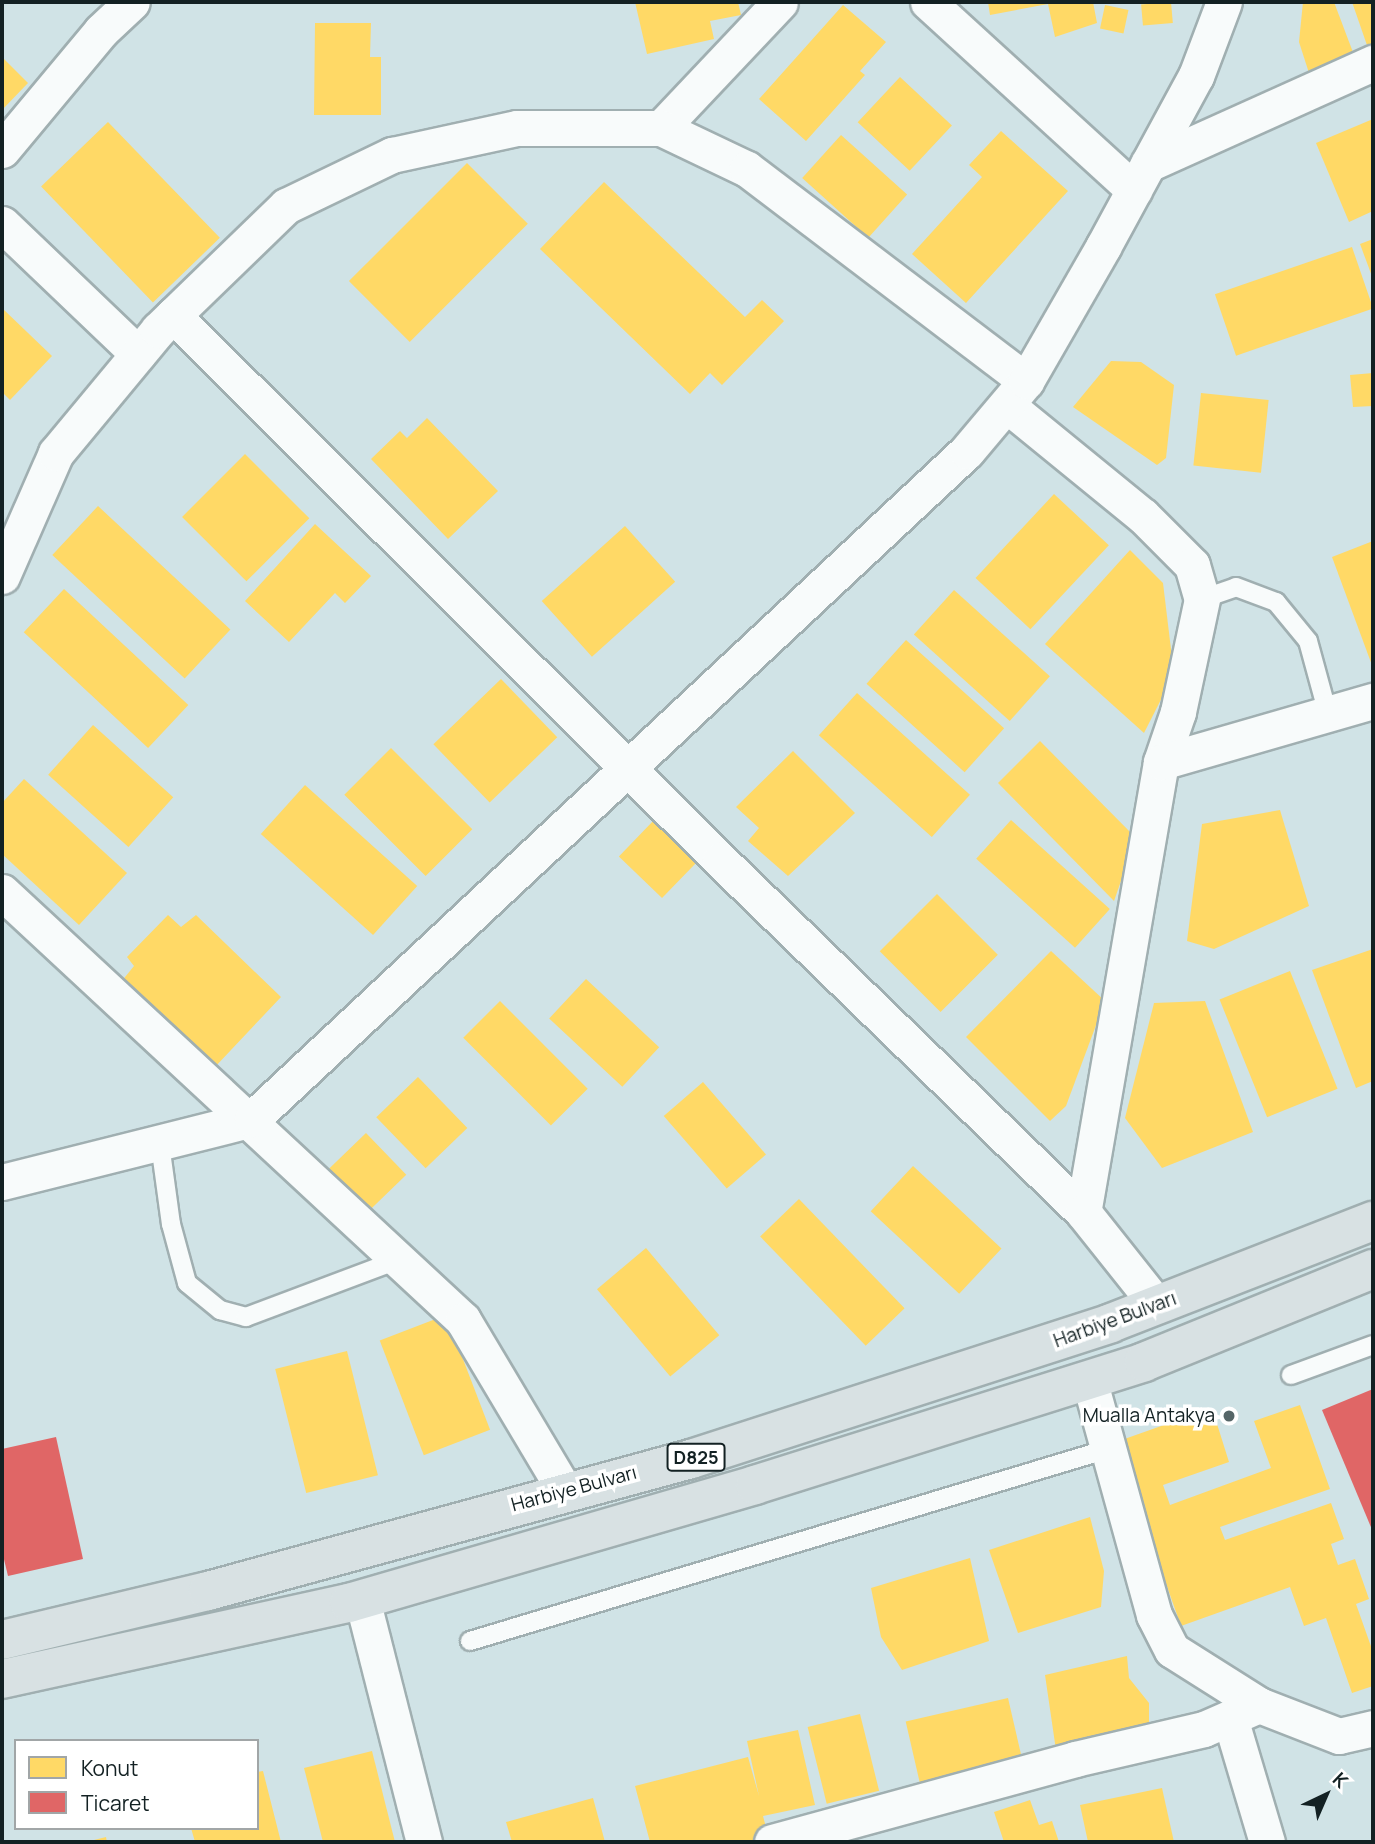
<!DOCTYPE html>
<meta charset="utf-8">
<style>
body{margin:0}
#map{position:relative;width:1375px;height:1844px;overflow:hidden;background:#d0e3e6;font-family:Manrope,sans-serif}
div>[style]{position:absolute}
.homes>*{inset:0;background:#ffd966;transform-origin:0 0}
.shops>*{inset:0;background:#e06666}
.roads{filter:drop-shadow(2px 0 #a0afb1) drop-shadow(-2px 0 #a0afb1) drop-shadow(0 2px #a0afb1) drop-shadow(0 -2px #a0afb1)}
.service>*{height:18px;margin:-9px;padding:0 9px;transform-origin:9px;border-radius:9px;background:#f8fbfb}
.minor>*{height:35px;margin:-17.5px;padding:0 17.5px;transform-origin:17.5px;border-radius:17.5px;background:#f8fbfb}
.primary>*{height:38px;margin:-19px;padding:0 19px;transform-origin:19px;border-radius:19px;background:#d8e1e3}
.dots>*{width:19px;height:19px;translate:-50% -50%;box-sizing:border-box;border:4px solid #fff;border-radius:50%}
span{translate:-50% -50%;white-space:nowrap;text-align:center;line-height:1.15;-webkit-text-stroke:7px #fff;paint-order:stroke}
.shield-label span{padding:2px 5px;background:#fff;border:2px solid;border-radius:5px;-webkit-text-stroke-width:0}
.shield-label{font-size:18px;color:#132123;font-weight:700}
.street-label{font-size:19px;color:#132123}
.poi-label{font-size:19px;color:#132123}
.right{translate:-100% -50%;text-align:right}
.frame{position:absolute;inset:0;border:4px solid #132123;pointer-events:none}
.legend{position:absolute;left:14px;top:1739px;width:245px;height:91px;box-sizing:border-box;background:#fff;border:2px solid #a1a6a7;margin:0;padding:9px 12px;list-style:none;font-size:21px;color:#132123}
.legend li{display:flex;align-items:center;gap:14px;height:35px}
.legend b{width:35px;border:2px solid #a1a6a7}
.north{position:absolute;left:1291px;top:1760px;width:70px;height:70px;-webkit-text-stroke:5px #fff;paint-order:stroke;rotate:44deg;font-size:19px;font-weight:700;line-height:28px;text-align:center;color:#132123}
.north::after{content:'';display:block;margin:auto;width:24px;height:32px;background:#132123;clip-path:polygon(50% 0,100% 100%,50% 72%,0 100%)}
</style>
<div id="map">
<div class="homes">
<i style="clip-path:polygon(635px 2px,738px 2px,741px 15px,710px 21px,714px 39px,647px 54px)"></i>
<i style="clip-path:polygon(988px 2px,1093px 2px,1097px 23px,1055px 37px,1048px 4px,990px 15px)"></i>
<i style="left:1171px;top:2px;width:21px;height:30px;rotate:85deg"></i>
<i style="clip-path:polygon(1303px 2px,1334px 2px,1354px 55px,1309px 73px,1299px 42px)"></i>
<i style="clip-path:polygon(1352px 2px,1373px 2px,1373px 50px,1369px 51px)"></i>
<i style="clip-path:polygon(843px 5px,886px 42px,860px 71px,865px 75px,806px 141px,759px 99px)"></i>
<i style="left:1105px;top:5px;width:24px;height:24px;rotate:12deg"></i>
<i style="clip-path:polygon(315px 23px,371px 23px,370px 57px,381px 57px,381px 115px,314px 115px)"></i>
<i style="clip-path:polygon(2px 57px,28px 83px,2px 110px)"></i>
<i style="left:900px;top:77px;width:71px;height:62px;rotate:43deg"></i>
<i style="clip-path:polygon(1373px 119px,1373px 211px,1349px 222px,1316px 143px)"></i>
<i style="left:108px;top:122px;width:161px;height:93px;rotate:46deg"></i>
<i style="clip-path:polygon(1001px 131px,1068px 191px,966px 303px,912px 254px,982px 177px,969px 165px)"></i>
<i style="left:841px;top:135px;width:89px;height:58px;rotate:42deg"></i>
<i style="left:467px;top:163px;width:86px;height:167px;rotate:45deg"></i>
<i style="clip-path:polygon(604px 182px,745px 317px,762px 300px,784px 321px,722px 385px,710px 373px,690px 394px,540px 249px)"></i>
<i style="clip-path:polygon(1373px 239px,1373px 279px,1360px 244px)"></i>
<i style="left:1352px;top:247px;width:65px;height:145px;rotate:71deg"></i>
<i style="clip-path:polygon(2px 308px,52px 356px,10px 400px,2px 392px)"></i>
<i style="clip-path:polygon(1111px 361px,1141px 362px,1174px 385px,1166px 458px,1157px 465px,1073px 407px)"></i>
<i style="clip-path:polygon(1373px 373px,1373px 406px,1353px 407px,1350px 375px)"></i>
<i style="left:1201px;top:393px;width:68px;height:73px;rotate:6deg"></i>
<i style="clip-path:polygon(427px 418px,498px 491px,448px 539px,371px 459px,400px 431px,407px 438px)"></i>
<i style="left:245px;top:454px;width:91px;height:89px;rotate:45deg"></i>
<i style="left:1054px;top:494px;width:75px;height:115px;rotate:43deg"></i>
<i style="left:98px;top:506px;width:181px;height:67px;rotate:43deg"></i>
<i style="clip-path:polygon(315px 524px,371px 576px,345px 603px,335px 593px,289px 642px,245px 601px)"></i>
<i style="left:625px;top:526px;width:75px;height:112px;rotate:48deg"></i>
<i style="clip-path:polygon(1373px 541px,1373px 668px,1332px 557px)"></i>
<i style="clip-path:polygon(1130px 550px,1163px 583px,1174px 674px,1144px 733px,1045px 644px)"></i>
<i style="left:64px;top:589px;width:170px;height:59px;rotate:43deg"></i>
<i style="left:954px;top:590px;width:129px;height:60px;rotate:42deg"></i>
<i style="left:906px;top:640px;width:132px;height:59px;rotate:42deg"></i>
<i style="left:501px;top:679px;width:81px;height:94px;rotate:46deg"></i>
<i style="left:857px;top:693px;width:152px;height:57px;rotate:42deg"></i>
<i style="left:93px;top:725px;width:108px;height:67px;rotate:42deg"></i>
<i style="clip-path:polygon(1040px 741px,1136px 838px,1114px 901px,998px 783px)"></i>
<i style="left:391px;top:748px;width:115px;height:66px;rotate:45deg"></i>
<i style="clip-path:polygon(793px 751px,855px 813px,788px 876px,748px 841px,759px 828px,736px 807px)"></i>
<i style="clip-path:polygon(24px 779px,127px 873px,79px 925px,2px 854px,2px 803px)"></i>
<i style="left:305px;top:785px;width:151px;height:66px;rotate:42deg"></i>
<i style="clip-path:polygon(1280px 810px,1309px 906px,1214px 949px,1187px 941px,1202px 824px)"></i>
<i style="left:655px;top:819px;width:60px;height:52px;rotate:44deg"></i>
<i style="left:1011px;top:820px;width:133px;height:52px;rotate:42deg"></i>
<i style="left:937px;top:894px;width:86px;height:81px;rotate:45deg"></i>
<i style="clip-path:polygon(168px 915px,181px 927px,196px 915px,281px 997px,214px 1068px,121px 982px,134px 966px,127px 957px)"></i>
<i style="clip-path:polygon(1373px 949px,1373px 1081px,1356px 1088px,1312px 970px)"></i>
<i style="clip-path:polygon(1051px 951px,1105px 1001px,1066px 1106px,1050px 1121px,966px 1037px)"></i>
<i style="left:1290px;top:971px;width:127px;height:76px;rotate:68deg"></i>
<i style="left:586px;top:979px;width:100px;height:54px;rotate:43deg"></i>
<i style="left:500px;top:1001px;width:124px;height:52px;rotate:45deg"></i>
<i style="clip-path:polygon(1205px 1001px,1253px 1132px,1162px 1168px,1125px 1118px,1154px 1003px)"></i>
<i style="left:418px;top:1077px;width:71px;height:58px;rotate:46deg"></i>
<i style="left:703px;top:1082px;width:96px;height:52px;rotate:49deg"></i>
<i style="left:366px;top:1133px;width:58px;height:55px;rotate:46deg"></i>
<i style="left:913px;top:1166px;width:121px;height:62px;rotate:43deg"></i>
<i style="left:799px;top:1199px;width:152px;height:54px;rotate:46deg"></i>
<i style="left:646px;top:1248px;width:114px;height:64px;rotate:50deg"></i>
<i style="left:446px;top:1315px;width:123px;height:71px;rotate:69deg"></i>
<i style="left:347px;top:1351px;width:128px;height:74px;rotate:76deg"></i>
<i style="clip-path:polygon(1300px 1405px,1330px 1489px,1220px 1527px,1225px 1540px,1331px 1503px,1344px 1539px,1331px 1544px,1338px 1565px,1355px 1559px,1369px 1599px,1356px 1604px,1373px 1652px,1373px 1686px,1352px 1693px,1326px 1618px,1304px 1626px,1290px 1587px,1181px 1626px,1116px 1442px,1212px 1408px,1229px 1462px,1163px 1485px,1170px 1505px,1271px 1468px,1254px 1421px)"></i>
<i style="clip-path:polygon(1090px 1517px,1104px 1571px,1101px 1607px,1018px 1633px,989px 1550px)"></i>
<i style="clip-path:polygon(970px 1558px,989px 1641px,902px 1670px,881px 1637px,871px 1588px)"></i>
<i style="clip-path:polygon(1127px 1656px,1129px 1678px,1149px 1703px,1149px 1738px,1057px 1757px,1045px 1675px)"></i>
<i style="left:1008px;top:1698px;width:67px;height:105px;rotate:77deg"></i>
<i style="left:860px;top:1714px;width:79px;height:54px;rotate:76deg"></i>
<i style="clip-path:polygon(798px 1730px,815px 1805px,763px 1816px,769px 1839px,756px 1842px,650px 1842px,635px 1786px,748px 1757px,759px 1796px,747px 1741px)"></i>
<i style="clip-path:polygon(372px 1751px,395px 1842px,323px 1842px,304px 1768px)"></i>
<i style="clip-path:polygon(263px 1771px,281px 1842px,195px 1842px,191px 1828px,257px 1828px,257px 1772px)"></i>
<i style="clip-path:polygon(1162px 1788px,1174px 1842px,1088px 1842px,1080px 1805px)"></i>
<i style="clip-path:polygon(593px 1798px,605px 1842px,512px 1842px,506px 1822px)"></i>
<i style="clip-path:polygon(1030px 1800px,1039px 1825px,1052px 1821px,1059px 1842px,1004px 1842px,994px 1812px)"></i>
<i style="clip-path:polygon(106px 1837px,107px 1842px,90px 1842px,90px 1841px)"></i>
</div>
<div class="shops">
<i style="clip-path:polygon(1373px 1389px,1373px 1532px,1322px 1410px)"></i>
<i style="clip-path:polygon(56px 1437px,83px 1559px,8px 1576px,2px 1551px,2px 1449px)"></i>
</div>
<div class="roads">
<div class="service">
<i style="left:1202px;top:599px;width:36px;rotate:-19deg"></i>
<i style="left:1236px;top:587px;width:43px;rotate:20.6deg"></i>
<i style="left:1276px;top:602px;width:50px;rotate:50.6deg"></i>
<i style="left:1308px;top:641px;width:76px;rotate:74.7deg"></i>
<i style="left:160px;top:1144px;width:81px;rotate:82.2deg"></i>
<i style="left:171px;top:1224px;width:61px;rotate:74.8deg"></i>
<i style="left:187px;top:1283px;width:43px;rotate:39.3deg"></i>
<i style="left:220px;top:1310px;width:27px;rotate:15deg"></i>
<i style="left:246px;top:1317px;width:159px;rotate:-20.6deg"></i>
<i style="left:1291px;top:1375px;width:87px;rotate:-20.1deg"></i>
<i style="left:470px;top:1641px;width:666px;rotate:-16.75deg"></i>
</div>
<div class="minor">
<i style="left:928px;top:2px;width:279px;rotate:42.4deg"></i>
<i style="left:661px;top:128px;width:173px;rotate:-46.6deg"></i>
<i style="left:2px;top:150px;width:155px;rotate:-50.2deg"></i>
<i style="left:101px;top:31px;width:42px;rotate:-43.1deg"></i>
<i style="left:1148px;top:164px;width:247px;rotate:-24.2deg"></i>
<i style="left:2px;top:224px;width:188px;rotate:43.7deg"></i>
<i style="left:173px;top:315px;width:772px;rotate:44.9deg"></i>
<i style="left:720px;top:860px;width:506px;rotate:44.12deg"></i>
<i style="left:1008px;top:406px;width:174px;rotate:39.2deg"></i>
<i style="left:1143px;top:516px;width:69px;rotate:45deg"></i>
<i style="left:1192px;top:565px;width:35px;rotate:74deg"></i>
<i style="left:1202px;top:599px;width:116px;rotate:102deg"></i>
<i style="left:1178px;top:712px;width:53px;rotate:108.8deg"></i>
<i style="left:1161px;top:762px;width:457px;rotate:99.8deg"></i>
<i style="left:1083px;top:1212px;width:119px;rotate:51.5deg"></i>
<i style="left:2px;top:576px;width:134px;rotate:-66.3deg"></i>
<i style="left:56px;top:453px;width:160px;rotate:-50.3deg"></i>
<i style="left:158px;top:330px;width:178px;rotate:-44.1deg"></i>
<i style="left:286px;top:206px;width:118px;rotate:-25.7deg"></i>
<i style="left:392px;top:155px;width:128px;rotate:-12.2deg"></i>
<i style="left:517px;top:128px;width:144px"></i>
<i style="left:661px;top:128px;width:95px;rotate:25.5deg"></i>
<i style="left:747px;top:169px;width:350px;rotate:37.2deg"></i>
<i style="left:1161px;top:762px;width:221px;rotate:-16.1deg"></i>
<i style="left:2px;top:892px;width:629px;rotate:42.87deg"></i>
<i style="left:463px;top:1320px;width:199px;rotate:59.2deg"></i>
<i style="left:2px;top:1182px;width:258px;rotate:-14.1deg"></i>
<i style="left:252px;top:1119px;width:978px;rotate:-43.05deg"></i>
<i style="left:967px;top:451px;width:92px;rotate:-49.9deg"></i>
<i style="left:1026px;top:381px;width:155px;rotate:-60.1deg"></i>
<i style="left:1103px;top:247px;width:195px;rotate:-61.5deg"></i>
<i style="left:1196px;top:76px;width:79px;rotate:-69.3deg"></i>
<i style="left:1089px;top:1379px;width:245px;rotate:74.6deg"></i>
<i style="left:1154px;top:1615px;width:39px;rotate:63deg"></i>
<i style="left:1172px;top:1650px;width:103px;rotate:32.3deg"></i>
<i style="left:1259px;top:1705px;width:86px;rotate:21.2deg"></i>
<i style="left:1339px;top:1736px;width:35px;rotate:-13deg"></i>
<i style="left:362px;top:1599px;width:251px;rotate:75.7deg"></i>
<i style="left:1230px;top:1718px;width:129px;rotate:73.4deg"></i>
<i style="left:772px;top:1842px;width:314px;rotate:-15.3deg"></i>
<i style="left:1075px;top:1759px;width:132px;rotate:-13.1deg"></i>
<i style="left:1204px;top:1729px;width:60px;rotate:-23.6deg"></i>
</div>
<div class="primary">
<i style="left:2px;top:1640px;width:212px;rotate:-13.4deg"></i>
<i style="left:208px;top:1591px;width:501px;rotate:-15.29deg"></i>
<i style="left:691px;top:1459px;width:441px;rotate:-17.9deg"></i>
<i style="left:1111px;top:1323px;width:281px;rotate:-21.3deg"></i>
<i style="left:2px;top:1679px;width:355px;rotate:-12.4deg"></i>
<i style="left:349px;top:1603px;width:423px;rotate:-16.2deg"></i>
<i style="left:755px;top:1485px;width:408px;rotate:-17.5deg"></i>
<i style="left:1144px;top:1362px;width:247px;rotate:-22.1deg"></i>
</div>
</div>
<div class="dots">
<i style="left:1229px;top:1416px;background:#556567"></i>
</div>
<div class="shield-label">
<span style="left:696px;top:1457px">D825</span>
</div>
<div class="street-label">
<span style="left:1115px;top:1320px;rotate:-20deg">Harbiye Bulvarı</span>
<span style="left:574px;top:1489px;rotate:-15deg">Harbiye Bulvarı</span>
</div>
<div class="poi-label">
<span class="right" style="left:1215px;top:1416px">Mualla Antakya</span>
</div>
<div class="frame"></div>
<ul class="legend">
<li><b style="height:19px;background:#ffd966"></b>Konut</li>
<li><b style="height:19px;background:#e06666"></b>Ticaret</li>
</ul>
<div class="north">K</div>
</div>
